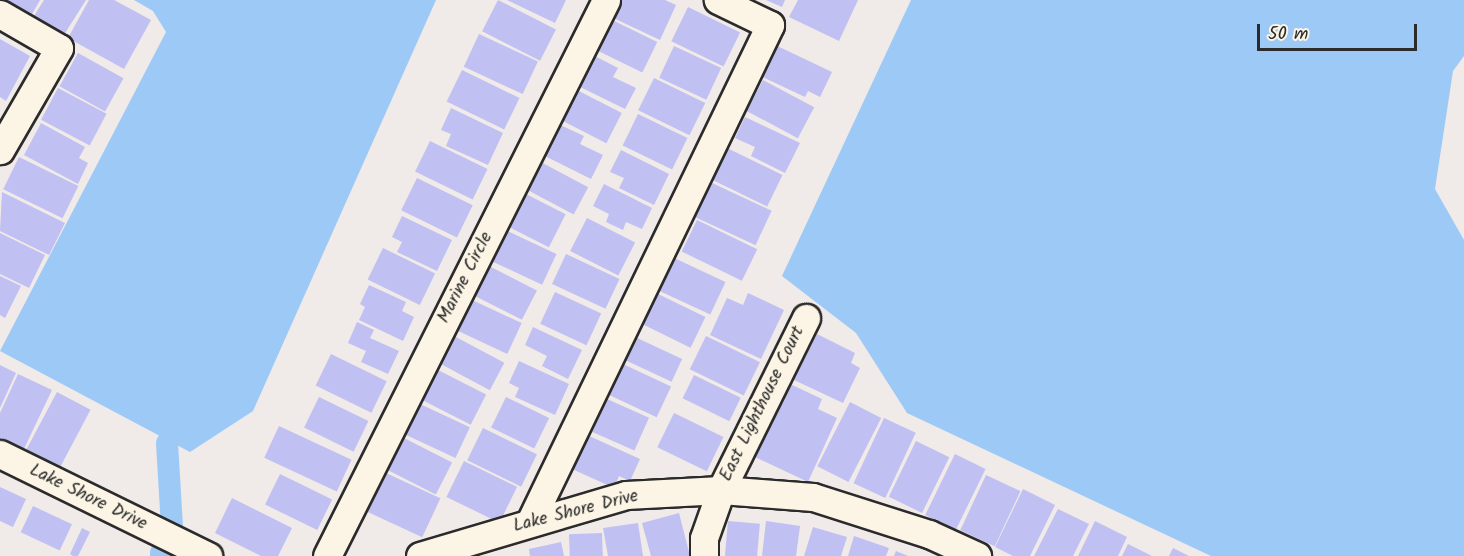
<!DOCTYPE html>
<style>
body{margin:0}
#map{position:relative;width:1464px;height:556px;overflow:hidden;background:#f0eae8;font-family:Kalam,sans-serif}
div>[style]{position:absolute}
.water>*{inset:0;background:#9dc9f7}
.canal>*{height:22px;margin:-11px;padding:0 11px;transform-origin:11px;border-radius:11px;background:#9dc9f7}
.building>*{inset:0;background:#c0c0f2;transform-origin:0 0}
.roads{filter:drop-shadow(2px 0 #2b2b2b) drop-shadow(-2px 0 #2b2b2b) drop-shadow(0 2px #2b2b2b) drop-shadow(0 -2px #2b2b2b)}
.minor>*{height:27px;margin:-13.5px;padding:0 13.5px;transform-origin:13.5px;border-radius:13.5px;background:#fcf5e5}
span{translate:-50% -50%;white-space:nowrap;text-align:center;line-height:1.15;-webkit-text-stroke:4.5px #fcf5e5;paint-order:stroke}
.street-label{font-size:18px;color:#2b2b2b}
.scale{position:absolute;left:1257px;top:24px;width:160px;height:27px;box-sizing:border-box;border:3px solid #2b2b2b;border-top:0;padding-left:8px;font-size:18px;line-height:21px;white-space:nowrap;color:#2b2b2b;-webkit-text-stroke:4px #fcf5e5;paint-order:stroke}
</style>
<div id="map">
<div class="water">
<i style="clip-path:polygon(134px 0,436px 0,253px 411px,190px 452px,0 351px,166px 32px,153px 11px)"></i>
<i style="clip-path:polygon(911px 0,1464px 0,1464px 56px,1453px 71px,1435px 189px,1464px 240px,1464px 556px,1211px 556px,907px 413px,856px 333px,782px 276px)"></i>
</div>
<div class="canal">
<i style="left:167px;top:443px;width:83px;rotate:86.6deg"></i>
<i style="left:161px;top:556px;width:3px;rotate:-90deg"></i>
</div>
<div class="building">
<i style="clip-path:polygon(2px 0,40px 0,31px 16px)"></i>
<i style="clip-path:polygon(44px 0,86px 0,62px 38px,32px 19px)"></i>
<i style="clip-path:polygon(89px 0,114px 0,151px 20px,124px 69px,68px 38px)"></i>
<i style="left:498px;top:0;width:65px;height:35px;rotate:27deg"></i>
<i style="clip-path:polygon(507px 0,566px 0,555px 23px)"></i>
<i style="clip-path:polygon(614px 0,665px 0,676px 5px,660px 40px,607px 15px)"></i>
<i style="clip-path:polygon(766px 0,785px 0,782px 7px)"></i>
<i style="clip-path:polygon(798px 0,858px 0,839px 41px,789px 17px)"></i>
<i style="left:688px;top:7px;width:58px;height:38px;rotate:26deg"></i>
<i style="left:606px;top:17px;width:57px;height:34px;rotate:26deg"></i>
<i style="left:479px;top:34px;width:65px;height:36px;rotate:25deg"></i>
<i style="clip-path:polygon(0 39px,30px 56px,6px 101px,0 97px)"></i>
<i style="clip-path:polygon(771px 43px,832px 72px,820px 97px,808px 91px,805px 97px,756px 74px)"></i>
<i style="left:674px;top:46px;width:52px;height:35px;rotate:25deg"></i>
<i style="left:78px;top:53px;width:52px;height:38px;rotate:29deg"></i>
<i style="clip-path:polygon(589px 53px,618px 68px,613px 77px,636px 88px,625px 109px,574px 84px)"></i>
<i style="left:462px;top:70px;width:64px;height:35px;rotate:26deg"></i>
<i style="left:654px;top:78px;width:57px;height:36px;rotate:26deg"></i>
<i style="left:763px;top:80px;width:58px;height:35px;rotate:28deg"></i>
<i style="left:571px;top:87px;width:57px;height:34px;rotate:27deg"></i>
<i style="left:58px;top:88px;width:55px;height:36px;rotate:28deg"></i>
<i style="clip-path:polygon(451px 108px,503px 133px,488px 165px,446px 146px,451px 134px,441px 130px)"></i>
<i style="left:638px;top:114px;width:55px;height:35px;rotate:26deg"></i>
<i style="clip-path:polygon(745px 117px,800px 143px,785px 173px,751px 156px,755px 147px,735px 138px)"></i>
<i style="clip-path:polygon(554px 122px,584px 136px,580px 144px,603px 155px,591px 179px,539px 153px)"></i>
<i style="clip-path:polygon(41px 123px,85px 147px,79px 158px,88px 163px,78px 184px,24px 155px)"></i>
<i style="left:430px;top:141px;width:64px;height:34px;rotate:26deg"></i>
<i style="left:725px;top:147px;width:64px;height:35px;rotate:26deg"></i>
<i style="clip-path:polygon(621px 150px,669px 174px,654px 205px,619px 188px,624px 178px,610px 172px)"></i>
<i style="left:19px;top:157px;width:66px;height:36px;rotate:26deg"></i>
<i style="left:537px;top:160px;width:58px;height:31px;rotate:28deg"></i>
<i style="left:417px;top:178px;width:62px;height:36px;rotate:26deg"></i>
<i style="left:710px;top:182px;width:68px;height:38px;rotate:25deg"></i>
<i style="clip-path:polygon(604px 184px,652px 208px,642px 229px,626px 222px,623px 230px,606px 222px,609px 214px,593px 206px)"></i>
<i style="clip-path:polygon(2px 192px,65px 223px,49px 255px,0 231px)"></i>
<i style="left:522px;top:192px;width:49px;height:37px;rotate:27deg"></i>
<i style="clip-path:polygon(402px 216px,452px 240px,437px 271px,397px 252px,402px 242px,392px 237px)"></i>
<i style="left:587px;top:218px;width:54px;height:37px;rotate:27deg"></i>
<i style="left:697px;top:220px;width:67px;height:35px;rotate:26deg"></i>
<i style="left:503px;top:229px;width:59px;height:34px;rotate:25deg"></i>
<i style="clip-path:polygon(0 233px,45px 255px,29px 288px,0 274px)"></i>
<i style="left:383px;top:248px;width:58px;height:35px;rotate:26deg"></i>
<i style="left:566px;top:254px;width:59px;height:33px;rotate:25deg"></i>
<i style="left:672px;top:257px;width:59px;height:36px;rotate:25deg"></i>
<i style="left:487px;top:265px;width:56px;height:33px;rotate:27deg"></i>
<i style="clip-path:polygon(0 276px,21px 286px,5px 318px,0 315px)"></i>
<i style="clip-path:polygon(369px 285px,406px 302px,402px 311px,414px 317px,403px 341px,359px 320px,365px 307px,360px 304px)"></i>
<i style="left:555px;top:292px;width:51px;height:35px;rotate:25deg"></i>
<i style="left:656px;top:293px;width:55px;height:34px;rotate:26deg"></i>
<i style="clip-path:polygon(748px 293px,784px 310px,761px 359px,710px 335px,727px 298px,743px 305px)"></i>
<i style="left:470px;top:299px;width:57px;height:34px;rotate:25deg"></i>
<i style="clip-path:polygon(357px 322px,374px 330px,370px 338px,399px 351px,388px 374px,361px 362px,366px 351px,348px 343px)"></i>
<i style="clip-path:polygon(533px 327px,582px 350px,568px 379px,542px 366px,547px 356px,525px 345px)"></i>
<i style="clip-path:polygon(817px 334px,855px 353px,851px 363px,860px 368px,843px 403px,794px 380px)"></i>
<i style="left:454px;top:336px;width:57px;height:31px;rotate:28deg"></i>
<i style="left:706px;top:336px;width:60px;height:37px;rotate:26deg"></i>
<i style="left:635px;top:337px;width:52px;height:25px;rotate:25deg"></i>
<i style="left:331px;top:354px;width:62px;height:35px;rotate:26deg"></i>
<i style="clip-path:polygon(519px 361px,569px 384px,555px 415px,515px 397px,519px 388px,509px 383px)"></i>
<i style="left:623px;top:364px;width:53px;height:34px;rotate:25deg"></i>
<i style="clip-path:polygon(0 365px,16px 373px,0 408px)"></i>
<i style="left:438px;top:370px;width:54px;height:34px;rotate:27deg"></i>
<i style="clip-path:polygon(18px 374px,52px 390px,22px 453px,0 442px,0 413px)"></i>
<i style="left:694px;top:375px;width:52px;height:26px;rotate:26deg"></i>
<i style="clip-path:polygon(790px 384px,822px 399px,818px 409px,837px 418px,808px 482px,755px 457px)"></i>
<i style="left:57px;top:392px;width:38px;height:70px;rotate:28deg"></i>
<i style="left:319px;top:397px;width:55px;height:34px;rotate:26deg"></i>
<i style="left:506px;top:397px;width:48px;height:34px;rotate:26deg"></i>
<i style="left:607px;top:399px;width:46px;height:36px;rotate:24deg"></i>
<i style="left:850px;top:402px;width:35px;height:72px;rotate:27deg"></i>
<i style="left:420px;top:404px;width:55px;height:34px;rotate:25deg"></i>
<i style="left:674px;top:413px;width:55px;height:38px;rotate:26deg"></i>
<i style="left:884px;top:418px;width:35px;height:72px;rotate:25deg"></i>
<i style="left:279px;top:426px;width:80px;height:35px;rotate:25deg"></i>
<i style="left:483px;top:428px;width:60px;height:36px;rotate:26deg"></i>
<i style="clip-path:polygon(587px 435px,640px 459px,630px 481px,619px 476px,614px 488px,572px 469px)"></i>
<i style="left:404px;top:438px;width:54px;height:36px;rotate:27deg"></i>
<i style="left:916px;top:441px;width:37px;height:62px;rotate:26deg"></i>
<i style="left:955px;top:454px;width:34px;height:68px;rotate:26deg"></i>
<i style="left:464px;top:461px;width:59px;height:40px;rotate:26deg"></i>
<i style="left:386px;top:473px;width:60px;height:43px;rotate:25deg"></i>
<i style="left:280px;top:474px;width:58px;height:34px;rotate:26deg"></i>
<i style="left:986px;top:475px;width:38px;height:61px;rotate:25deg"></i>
<i style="clip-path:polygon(0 487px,26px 499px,13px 527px,0 521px)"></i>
<i style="clip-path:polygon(1023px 489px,1055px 505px,1030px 556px,1013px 556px,995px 547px)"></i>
<i style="clip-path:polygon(232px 498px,292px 528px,278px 556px,261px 556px,215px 533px)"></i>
<i style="left:33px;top:506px;width:43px;height:29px;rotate:25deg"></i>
<i style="clip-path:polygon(1058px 509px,1089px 524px,1073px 556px,1034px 556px)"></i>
<i style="clip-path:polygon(679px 513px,690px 556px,651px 556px,642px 523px)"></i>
<i style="left:728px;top:521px;width:32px;height:35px;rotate:5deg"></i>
<i style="clip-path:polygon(766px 521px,800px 526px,796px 556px,762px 556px)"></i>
<i style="clip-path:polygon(1095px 521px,1127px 537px,1118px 556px,1078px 556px)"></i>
<i style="clip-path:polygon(638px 523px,643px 556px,608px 556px,603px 528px)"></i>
<i style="clip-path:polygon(813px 527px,847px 537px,841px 556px,804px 556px)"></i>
<i style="clip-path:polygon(82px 528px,90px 532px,78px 556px,73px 556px,70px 554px)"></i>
<i style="left:602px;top:533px;width:23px;height:33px;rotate:88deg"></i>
<i style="clip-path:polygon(854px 536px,889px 548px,886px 556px,848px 556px)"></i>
<i style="clip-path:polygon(561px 542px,564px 556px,530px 556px,529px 549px)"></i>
<i style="clip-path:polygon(1128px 544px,1152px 556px,1122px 556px)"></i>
<i style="clip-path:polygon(1173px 548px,1189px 556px,1169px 556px)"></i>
<i style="clip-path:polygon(896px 551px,908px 556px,894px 556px)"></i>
</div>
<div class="roads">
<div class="minor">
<i style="left:0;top:14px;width:68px;rotate:30deg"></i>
<i style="left:59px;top:48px;width:118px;rotate:120deg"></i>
<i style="left:0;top:454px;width:232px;rotate:26.1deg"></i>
<i style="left:530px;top:522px;width:552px;rotate:-64.22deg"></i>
<i style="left:770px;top:25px;width:58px;rotate:-154.3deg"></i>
<i style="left:327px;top:556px;width:622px;rotate:-63.35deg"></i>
<i style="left:420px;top:556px;width:215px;rotate:-16.5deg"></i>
<i style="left:626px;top:495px;width:95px;rotate:-3deg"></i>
<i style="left:721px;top:490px;width:92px;rotate:4.4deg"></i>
<i style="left:813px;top:497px;width:122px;rotate:17.7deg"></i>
<i style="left:929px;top:534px;width:53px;rotate:24.6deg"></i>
<i style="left:704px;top:556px;width:18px;rotate:-90deg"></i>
<i style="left:704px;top:538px;width:51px;rotate:-70.5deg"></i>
<i style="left:721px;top:490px;width:192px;rotate:-63.7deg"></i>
</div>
</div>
<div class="street-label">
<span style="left:466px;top:278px;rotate:-63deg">Marine Circle</span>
<span style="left:763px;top:404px;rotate:-64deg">East Lighthouse Court</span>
<span style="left:88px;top:498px;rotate:26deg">Lake Shore Drive</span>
<span style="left:576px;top:512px;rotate:-14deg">Lake Shore Drive</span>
</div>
<div class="scale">50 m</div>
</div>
